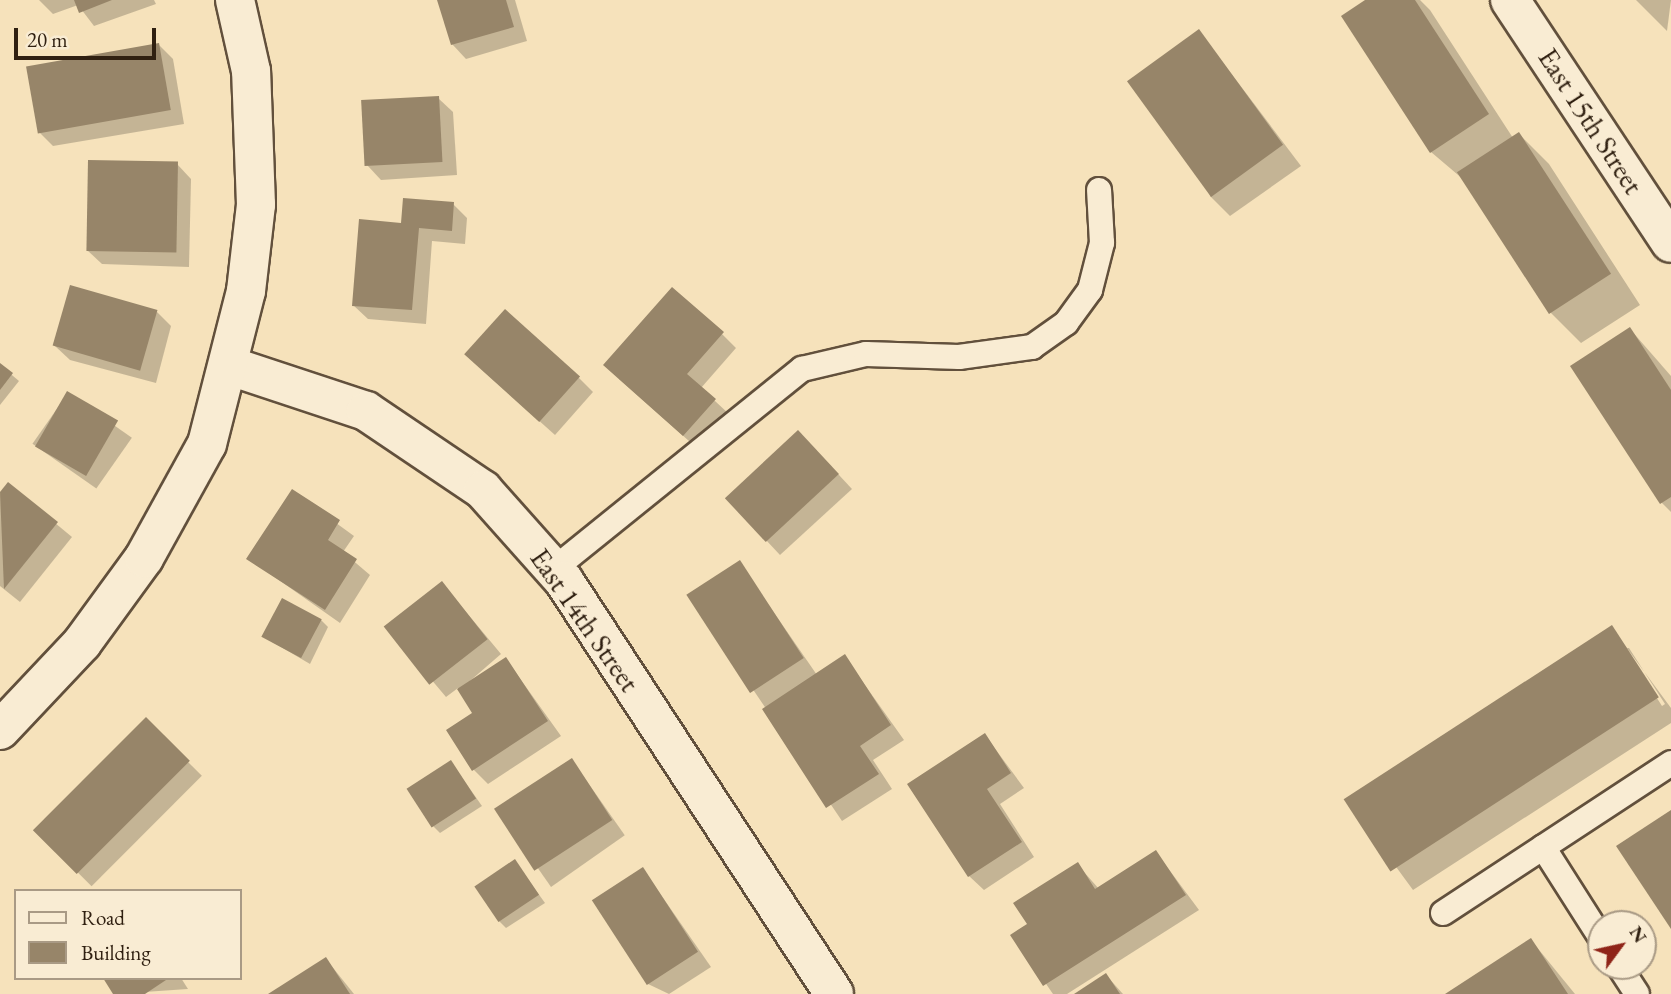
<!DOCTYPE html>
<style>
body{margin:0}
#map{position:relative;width:1671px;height:994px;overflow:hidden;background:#f6e2bb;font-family:"EB Garamond",serif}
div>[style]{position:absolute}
.shadow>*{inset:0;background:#0003;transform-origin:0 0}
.building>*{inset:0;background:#978569;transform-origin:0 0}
.roads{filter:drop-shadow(2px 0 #62503c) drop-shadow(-2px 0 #62503c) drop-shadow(0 2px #62503c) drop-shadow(0 -2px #62503c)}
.service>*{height:24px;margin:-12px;padding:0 12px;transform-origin:12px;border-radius:12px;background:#f9ecd3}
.minor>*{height:38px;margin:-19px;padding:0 19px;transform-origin:19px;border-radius:19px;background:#f9ecd3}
.tertiary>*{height:38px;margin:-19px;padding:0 19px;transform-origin:19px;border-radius:19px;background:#f9ecd3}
span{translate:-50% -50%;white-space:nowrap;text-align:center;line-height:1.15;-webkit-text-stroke:6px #f9ecd3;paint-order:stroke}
.street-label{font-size:28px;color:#302011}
.legend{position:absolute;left:14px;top:889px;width:228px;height:91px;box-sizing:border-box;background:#f9ecd3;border:2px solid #a99a85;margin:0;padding:9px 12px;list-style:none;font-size:21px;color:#302011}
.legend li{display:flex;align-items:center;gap:14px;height:35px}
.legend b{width:35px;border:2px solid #a99a85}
.north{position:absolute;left:1587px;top:910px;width:70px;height:70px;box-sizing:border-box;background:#f9ecd3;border:2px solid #a99a85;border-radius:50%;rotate:57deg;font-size:19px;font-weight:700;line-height:28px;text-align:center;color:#302011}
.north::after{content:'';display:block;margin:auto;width:24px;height:32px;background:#8f2418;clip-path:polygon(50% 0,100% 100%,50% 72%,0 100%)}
.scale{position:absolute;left:14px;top:28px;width:142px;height:32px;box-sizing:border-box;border:4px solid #302011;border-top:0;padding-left:9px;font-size:21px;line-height:24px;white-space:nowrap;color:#302011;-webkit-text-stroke:5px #f9ecd3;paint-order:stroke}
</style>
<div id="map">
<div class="shadow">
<i style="clip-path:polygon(39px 0,154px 0,156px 4px,94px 26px,78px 5px,53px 14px)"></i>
<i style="clip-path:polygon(439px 0,515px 0,527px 41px,466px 59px,452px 44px)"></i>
<i style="clip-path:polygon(1369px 0,1420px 0,1430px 10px,1513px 138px,1519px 134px,1549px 164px,1640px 305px,1581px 343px,1551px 313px,1464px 180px,1431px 152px)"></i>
<i style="clip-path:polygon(1671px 0,1667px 31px,1636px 0)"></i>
<i style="clip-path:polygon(1199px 31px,1301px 166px,1230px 216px,1210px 196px)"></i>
<i style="clip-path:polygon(159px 45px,173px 59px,184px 124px,53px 146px,39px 132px)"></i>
<i style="clip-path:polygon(438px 98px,453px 112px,457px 175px,381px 180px,367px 165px)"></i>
<i style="clip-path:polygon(177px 164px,191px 179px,189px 267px,102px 264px,87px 250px)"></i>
<i style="clip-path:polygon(453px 204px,467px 218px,465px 244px,432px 241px,426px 324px,368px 319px,353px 305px,403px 225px)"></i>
<i style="clip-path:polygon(157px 312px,171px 326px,156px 383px,70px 360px,55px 346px)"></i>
<i style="clip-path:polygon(1630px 329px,1671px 376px,1671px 512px,1662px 503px)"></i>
<i style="clip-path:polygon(722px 334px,736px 348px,701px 388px,729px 414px,698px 449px,619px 379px)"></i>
<i style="clip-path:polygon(0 365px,19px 381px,0 405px)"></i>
<i style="clip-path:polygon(481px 369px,579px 378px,593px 392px,555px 435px)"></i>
<i style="left:68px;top:393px;width:78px;height:62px;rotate:35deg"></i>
<i style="clip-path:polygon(812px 446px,852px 489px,780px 555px,727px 498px)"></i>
<i style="clip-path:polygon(8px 484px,72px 537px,20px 602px,0 586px,0 495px)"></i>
<i style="clip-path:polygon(292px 491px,354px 536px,343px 552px,370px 575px,340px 623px,249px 559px)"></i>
<i style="clip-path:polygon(739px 562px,817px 675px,845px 657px,904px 740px,873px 760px,892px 789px,842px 821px,689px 595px)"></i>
<i style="clip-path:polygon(442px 583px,501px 654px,463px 687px,506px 659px,561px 736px,488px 784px,474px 770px,475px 713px,458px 688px,446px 697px,387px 627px)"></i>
<i style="clip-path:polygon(321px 620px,328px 627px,310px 664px,264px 637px)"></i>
<i style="clip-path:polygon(evenodd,1612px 628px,1671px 708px,1671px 723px,1413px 890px,1347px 800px,1612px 628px,1625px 648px,1629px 648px,1665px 704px,1662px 706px,1625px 648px)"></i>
<i style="left:146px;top:720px;width:79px;height:156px;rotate:45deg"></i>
<i style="clip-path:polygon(985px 735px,1024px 788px,1000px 804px,1034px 857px,984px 890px,969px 876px)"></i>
<i style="left:572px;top:760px;width:92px;height:90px;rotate:55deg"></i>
<i style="clip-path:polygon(451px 762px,482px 806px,440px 833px,433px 826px)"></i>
<i style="clip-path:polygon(1156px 852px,1199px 910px,1067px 994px,1053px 994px,1013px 936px,1029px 925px,1077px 864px,1099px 889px)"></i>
<i style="clip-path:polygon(515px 861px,545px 903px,506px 928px,499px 921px)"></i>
<i style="clip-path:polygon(643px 869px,711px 967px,669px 994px,648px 984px)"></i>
<i style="clip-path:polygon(1531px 940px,1575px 994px,1448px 994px)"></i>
<i style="clip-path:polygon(326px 959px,354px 994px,271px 994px)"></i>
<i style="clip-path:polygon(1106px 975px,1123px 994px,1077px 994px)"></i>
<i style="clip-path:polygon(105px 978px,181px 978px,188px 989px,115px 994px)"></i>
</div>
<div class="building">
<i style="clip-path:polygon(74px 0,112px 0,79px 13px)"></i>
<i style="clip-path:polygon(437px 0,506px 0,514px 27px,451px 45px)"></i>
<i style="clip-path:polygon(1365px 0,1415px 0,1489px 114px,1430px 153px,1341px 16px)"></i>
<i style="left:1199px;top:29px;width:143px;height:89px;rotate:54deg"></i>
<i style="left:159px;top:43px;width:68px;height:135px;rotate:80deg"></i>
<i style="left:439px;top:96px;width:66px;height:78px;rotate:87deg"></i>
<i style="left:1519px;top:132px;width:169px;height:74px;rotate:57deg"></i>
<i style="left:88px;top:160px;width:90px;height:91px;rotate:1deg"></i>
<i style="clip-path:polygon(403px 198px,454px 202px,452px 231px,419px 228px,412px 310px,352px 306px,359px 219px,401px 223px)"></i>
<i style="left:70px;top:285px;width:91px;height:63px;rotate:16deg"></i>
<i style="clip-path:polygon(672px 287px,724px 332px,687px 374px,716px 399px,683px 436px,603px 365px)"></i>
<i style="left:505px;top:309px;width:101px;height:61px;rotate:42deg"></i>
<i style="clip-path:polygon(1630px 327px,1671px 390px,1671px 497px,1660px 504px,1570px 366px)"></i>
<i style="clip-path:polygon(0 363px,13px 373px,0 390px)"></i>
<i style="left:67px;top:391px;width:59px;height:64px;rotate:30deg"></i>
<i style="left:798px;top:430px;width:60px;height:100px;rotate:47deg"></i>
<i style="clip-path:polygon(8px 482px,58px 522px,4px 589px,0 492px)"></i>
<i style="clip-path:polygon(292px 489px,340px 520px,328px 540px,357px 559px,325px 610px,246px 559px)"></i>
<i style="left:740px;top:560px;width:117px;height:64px;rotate:57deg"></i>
<i style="left:442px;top:581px;width:74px;height:74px;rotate:52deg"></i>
<i style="left:282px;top:598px;width:45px;height:44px;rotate:28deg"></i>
<i style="left:1612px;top:625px;width:86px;height:320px;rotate:57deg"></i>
<i style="clip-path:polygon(845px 654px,891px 725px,860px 746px,879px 774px,826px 808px,762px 709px)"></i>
<i style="clip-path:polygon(506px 657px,548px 721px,472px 771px,446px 730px,472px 713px,457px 689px)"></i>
<i style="left:146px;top:717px;width:62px;height:160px;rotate:45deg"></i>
<i style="clip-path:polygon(985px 733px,1011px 773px,987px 789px,1022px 842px,968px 877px,907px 784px)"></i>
<i style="left:572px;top:758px;width:74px;height:93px;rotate:57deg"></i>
<i style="left:451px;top:760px;width:46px;height:53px;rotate:57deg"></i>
<i style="clip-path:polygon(1671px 810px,1671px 929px,1616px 846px)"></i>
<i style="clip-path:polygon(1156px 850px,1186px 895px,1043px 986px,1010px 935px,1027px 924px,1013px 903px,1078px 862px,1095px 889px)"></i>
<i style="left:515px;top:859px;width:43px;height:49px;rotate:56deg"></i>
<i style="left:643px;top:867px;width:101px;height:61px;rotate:57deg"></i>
<i style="clip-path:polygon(1531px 938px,1568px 994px,1445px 994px)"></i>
<i style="clip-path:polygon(326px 957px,350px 994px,268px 994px)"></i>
<i style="clip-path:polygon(1106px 973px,1120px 994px,1074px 994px)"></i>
<i style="clip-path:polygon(103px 978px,169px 978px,145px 994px,113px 994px)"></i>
</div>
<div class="roads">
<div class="service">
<i style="left:554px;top:569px;width:319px;rotate:-38.9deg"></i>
<i style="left:802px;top:369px;width:66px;rotate:-13.2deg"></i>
<i style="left:866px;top:354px;width:93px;rotate:1.8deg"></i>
<i style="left:959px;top:357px;width:74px;rotate:-7.8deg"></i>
<i style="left:1032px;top:347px;width:42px;rotate:-35.2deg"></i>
<i style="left:1066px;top:323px;width:41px;rotate:-54deg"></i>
<i style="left:1090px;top:290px;width:49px;rotate:-75.7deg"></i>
<i style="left:1102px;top:243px;width:53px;rotate:-93.2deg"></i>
<i style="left:1543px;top:847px;width:108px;rotate:57.5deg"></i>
<i style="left:1443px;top:913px;width:273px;rotate:-33.3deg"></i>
<i style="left:1619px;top:966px;width:33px;rotate:57deg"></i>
</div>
<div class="minor">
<i style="left:1510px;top:0;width:291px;rotate:56.5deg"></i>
<i style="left:230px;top:366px;width:143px;rotate:18.3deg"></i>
<i style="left:366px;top:411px;width:141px;rotate:34deg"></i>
<i style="left:483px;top:490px;width:122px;rotate:48.3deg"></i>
<i style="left:564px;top:581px;width:493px;rotate:56.8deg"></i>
</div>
<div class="tertiary">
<i style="left:0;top:730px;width:120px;rotate:-46.7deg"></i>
<i style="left:82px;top:643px;width:105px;rotate:-53.9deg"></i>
<i style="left:144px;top:558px;width:130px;rotate:-61.1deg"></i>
<i style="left:207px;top:444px;width:158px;rotate:-75.7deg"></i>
<i style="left:246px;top:291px;width:87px;rotate:-83.4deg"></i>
<i style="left:256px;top:205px;width:134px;rotate:-92.1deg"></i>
<i style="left:251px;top:71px;width:73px;rotate:-102.7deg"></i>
</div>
</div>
<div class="street-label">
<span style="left:1591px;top:121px;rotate:57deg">East 15th Street</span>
<span style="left:585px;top:620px;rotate:55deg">East 14th Street</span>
</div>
<ul class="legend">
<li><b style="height:9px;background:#f9ecd3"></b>Road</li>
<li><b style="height:19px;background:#978569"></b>Building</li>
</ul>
<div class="north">N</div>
<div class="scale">20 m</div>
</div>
